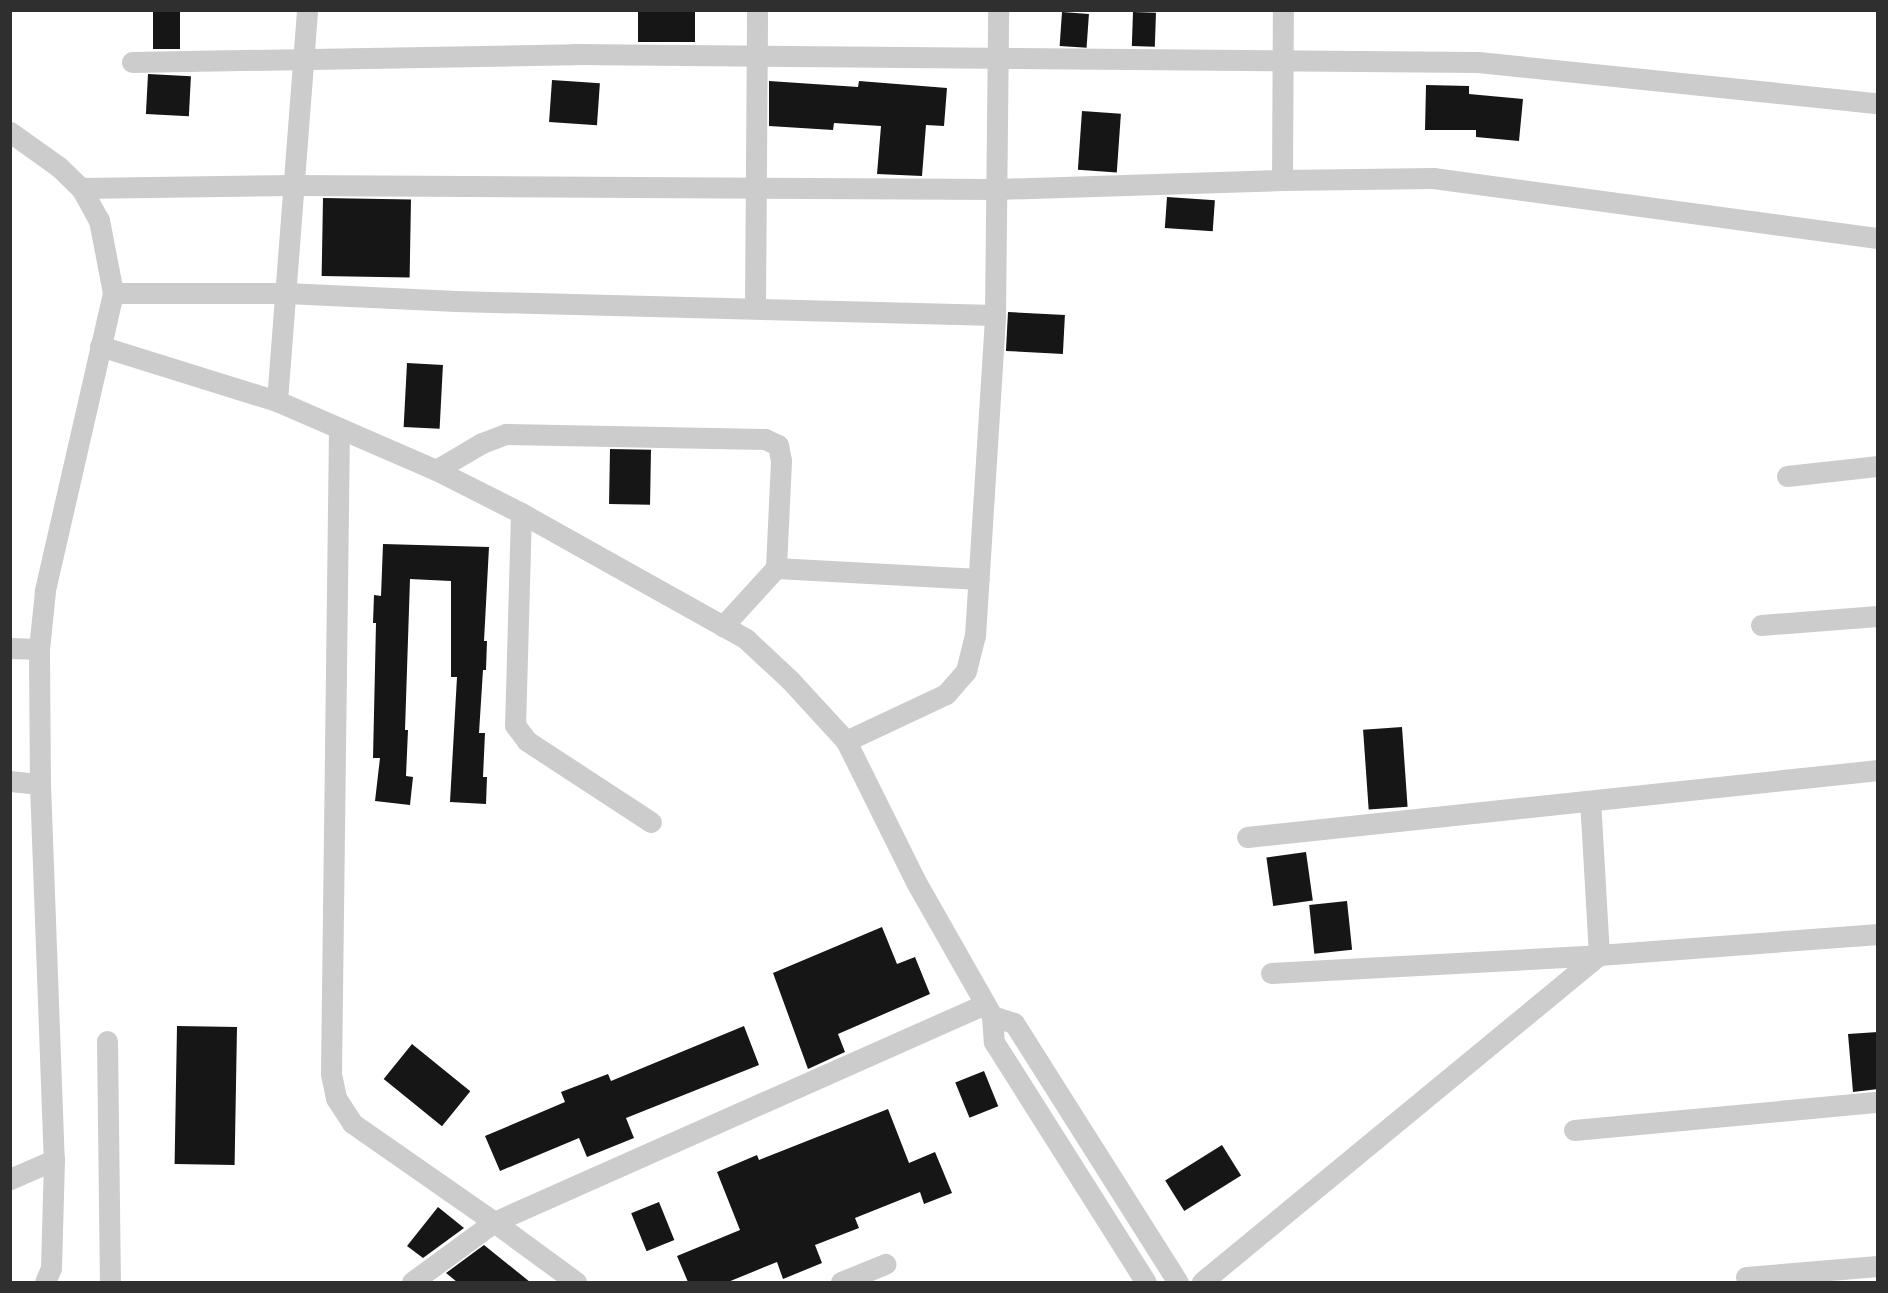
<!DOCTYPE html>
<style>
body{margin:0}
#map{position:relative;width:1888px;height:1293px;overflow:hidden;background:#fff;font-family:Figtree,sans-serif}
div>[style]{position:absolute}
.building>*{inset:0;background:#161616;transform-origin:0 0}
.street>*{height:21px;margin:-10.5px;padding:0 10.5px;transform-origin:10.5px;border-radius:10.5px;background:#ccc}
span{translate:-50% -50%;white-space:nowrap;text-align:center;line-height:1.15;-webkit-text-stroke:6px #fff;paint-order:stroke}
.frame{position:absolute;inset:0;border:12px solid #2f2f2f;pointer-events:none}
</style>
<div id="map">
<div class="building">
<i style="left:153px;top:10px;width:27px;height:39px"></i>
<i style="left:638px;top:10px;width:57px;height:32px"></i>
<i style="left:1062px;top:12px;width:27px;height:34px;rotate:4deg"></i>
<i style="left:1133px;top:12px;width:23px;height:34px;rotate:2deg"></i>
<i style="left:148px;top:74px;width:43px;height:40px;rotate:3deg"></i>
<i style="left:552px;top:80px;width:48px;height:42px;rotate:4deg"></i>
<i style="clip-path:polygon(769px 81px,858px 87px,859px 81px,947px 88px,944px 126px,926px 125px,922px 176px,877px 174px,881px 126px,834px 123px,833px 130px,769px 126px)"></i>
<i style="clip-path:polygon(1426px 85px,1469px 86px,1469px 94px,1523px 99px,1519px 141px,1476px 137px,1476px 130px,1425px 130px)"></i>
<i style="left:1082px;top:111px;width:39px;height:59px;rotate:4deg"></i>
<i style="left:1167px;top:197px;width:48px;height:31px;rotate:4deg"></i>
<i style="left:323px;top:198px;width:88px;height:78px;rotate:1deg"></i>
<i style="left:1008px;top:312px;width:57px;height:39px;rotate:3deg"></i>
<i style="left:407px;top:363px;width:36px;height:64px;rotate:3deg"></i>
<i style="left:610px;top:449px;width:41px;height:55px;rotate:1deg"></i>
<i style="clip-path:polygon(383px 544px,489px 547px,484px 641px,487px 641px,486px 670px,483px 670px,479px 733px,485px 733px,483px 777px,487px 777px,486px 804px,450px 802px,457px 677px,451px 677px,451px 581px,410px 579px,405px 730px,408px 730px,406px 776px,413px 777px,410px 805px,375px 801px,380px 758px,373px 758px,376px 623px,373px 623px,374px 595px,381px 596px)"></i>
<i style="left:1402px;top:727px;width:80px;height:39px;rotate:86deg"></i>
<i style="left:1306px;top:852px;width:49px;height:40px;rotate:82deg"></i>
<i style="left:1347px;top:901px;width:49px;height:38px;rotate:84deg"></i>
<i style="clip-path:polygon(882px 927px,897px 964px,915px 957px,930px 994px,838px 1034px,845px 1052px,808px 1069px,773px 973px)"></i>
<i style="left:177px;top:1026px;width:60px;height:138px;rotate:1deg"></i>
<i style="clip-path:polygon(744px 1026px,759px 1065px,626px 1118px,634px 1138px,587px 1157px,579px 1138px,500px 1171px,485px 1136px,565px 1102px,561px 1092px,608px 1074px,611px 1081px)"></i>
<i style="clip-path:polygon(1878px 1032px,1878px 1089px,1853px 1092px,1848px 1034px)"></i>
<i style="left:412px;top:1044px;width:75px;height:45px;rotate:39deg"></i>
<i style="left:984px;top:1071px;width:38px;height:31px;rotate:68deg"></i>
<i style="clip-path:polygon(888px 1109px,909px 1163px,935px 1152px,952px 1193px,924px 1204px,920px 1192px,855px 1218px,859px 1228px,815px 1245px,822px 1263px,783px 1279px,777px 1262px,728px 1282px,688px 1282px,677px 1256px,740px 1230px,717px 1172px,757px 1155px,759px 1160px)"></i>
<i style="left:1222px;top:1145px;width:36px;height:67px;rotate:58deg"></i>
<i style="left:659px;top:1202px;width:41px;height:30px;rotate:68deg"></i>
<i style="clip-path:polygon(438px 1207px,464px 1228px,423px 1258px,407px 1246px)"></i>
<i style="clip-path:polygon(484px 1245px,530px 1282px,457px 1282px,446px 1273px)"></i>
</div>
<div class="street">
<i style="left:132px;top:62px;width:442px;rotate:-1deg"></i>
<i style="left:574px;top:54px;width:904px;rotate:0.51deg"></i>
<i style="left:1478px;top:62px;width:402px;rotate:5.9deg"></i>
<i style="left:10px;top:132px;width:60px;rotate:35.5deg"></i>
<i style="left:59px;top:167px;width:30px;rotate:44deg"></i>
<i style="left:81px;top:188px;width:37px;rotate:61deg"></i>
<i style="left:99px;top:220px;width:74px;rotate:79.1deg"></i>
<i style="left:113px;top:293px;width:306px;rotate:102.9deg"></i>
<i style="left:45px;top:591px;width:58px;rotate:95.9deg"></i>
<i style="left:39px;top:649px;width:135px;rotate:89.6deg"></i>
<i style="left:40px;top:784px;width:376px;rotate:87.9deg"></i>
<i style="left:54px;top:1160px;width:108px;rotate:91.6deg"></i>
<i style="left:51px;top:1268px;width:15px;rotate:113deg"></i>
<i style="left:1282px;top:180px;width:170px;rotate:-89.7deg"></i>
<i style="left:81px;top:188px;width:212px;rotate:-0.8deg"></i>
<i style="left:293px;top:185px;width:704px;rotate:0.33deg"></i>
<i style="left:997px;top:189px;width:285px;rotate:-1.8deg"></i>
<i style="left:1282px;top:180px;width:151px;rotate:-0.8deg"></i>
<i style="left:1433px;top:178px;width:449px;rotate:7.7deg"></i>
<i style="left:113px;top:293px;width:173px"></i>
<i style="left:286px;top:293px;width:170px;rotate:2.7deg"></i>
<i style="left:456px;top:301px;width:539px;rotate:1.49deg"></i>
<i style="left:755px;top:308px;width:298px;rotate:-89.6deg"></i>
<i style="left:100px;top:346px;width:185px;rotate:17.3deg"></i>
<i style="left:277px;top:401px;width:173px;rotate:23.5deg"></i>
<i style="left:436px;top:470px;width:95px;rotate:26.8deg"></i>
<i style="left:521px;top:513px;width:258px;rotate:29.2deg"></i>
<i style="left:746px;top:639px;width:60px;rotate:43deg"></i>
<i style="left:790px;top:680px;width:83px;rotate:47.4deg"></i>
<i style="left:846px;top:741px;width:157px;rotate:63.6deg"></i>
<i style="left:916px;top:882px;width:154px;rotate:60.4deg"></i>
<i style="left:992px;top:1016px;width:26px;rotate:86deg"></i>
<i style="left:994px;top:1042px;width:284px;rotate:57.7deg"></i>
<i style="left:277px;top:401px;width:392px;rotate:-85.6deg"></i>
<i style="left:339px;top:428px;width:646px;rotate:90.71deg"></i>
<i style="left:331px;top:1074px;width:25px;rotate:78deg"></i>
<i style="left:336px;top:1098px;width:30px;rotate:57deg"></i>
<i style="left:352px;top:1123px;width:173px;rotate:34.9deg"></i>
<i style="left:494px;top:1222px;width:537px;rotate:-23.94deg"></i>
<i style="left:436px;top:470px;width:53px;rotate:-30.4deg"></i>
<i style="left:482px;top:443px;width:26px;rotate:-21deg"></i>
<i style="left:506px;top:434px;width:259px;rotate:1.1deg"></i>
<i style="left:765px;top:439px;width:14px;rotate:25deg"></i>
<i style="left:778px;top:445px;width:16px;rotate:79deg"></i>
<i style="left:781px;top:461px;width:107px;rotate:92.7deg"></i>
<i style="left:776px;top:568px;width:79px;rotate:132.4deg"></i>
<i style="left:1787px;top:476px;width:92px;rotate:-6.3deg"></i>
<i style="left:521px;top:513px;width:212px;rotate:91.6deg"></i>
<i style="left:515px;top:725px;width:20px;rotate:53deg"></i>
<i style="left:527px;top:741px;width:148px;rotate:33.2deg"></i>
<i style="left:776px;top:568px;width:203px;rotate:3.1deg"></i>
<i style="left:1761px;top:625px;width:117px;rotate:-4.4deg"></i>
<i style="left:10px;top:648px;width:29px;rotate:2deg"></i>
<i style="left:846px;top:741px;width:110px;rotate:-25.2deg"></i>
<i style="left:946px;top:694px;width:30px;rotate:-49deg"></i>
<i style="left:966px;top:671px;width:36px;rotate:-76deg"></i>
<i style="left:975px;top:636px;width:322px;rotate:-86.4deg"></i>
<i style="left:995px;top:315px;width:305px;rotate:-89.4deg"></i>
<i style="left:10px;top:781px;width:30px;rotate:6deg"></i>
<i style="left:1247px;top:837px;width:635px;rotate:-6.06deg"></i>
<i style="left:1271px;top:973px;width:328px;rotate:-3.1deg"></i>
<i style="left:1599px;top:955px;width:280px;rotate:-4.3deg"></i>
<i style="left:992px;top:1016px;width:23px;rotate:18deg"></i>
<i style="left:1014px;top:1023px;width:307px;rotate:57.7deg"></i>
<i style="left:107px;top:1041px;width:241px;rotate:89.3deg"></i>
<i style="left:1574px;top:1130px;width:305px;rotate:-5.3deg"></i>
<i style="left:10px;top:1179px;width:48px;rotate:-23.4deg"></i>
<i style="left:1746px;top:1277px;width:132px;rotate:-4.8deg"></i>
<i style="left:412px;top:1282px;width:102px;rotate:-36.2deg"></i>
<i style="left:494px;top:1222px;width:102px;rotate:36.2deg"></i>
<i style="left:841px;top:1282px;width:48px;rotate:-22.2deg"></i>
<i style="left:1202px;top:1282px;width:514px;rotate:-39.48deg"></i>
<i style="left:1599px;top:955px;width:154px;rotate:-93.3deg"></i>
</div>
<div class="frame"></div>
</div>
